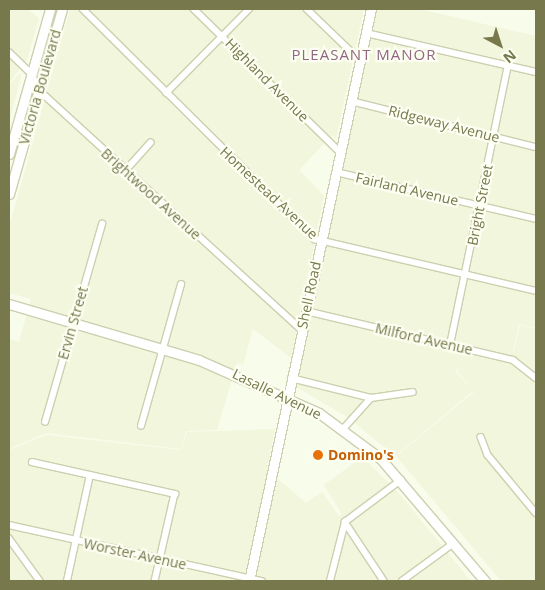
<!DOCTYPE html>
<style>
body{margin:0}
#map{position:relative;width:545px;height:590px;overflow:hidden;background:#f8fceb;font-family:"Open Sans",sans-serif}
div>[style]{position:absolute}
.residential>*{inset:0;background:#f2f6dc}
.roads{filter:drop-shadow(1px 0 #cdcfaf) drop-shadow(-1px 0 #cdcfaf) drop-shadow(0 1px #cdcfaf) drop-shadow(0 -1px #cdcfaf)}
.street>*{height:5.5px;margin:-2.75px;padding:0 2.75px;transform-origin:2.75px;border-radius:2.75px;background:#fff}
.secondary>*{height:9px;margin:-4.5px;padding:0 4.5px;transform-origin:4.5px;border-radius:4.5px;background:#fff}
.dots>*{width:14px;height:14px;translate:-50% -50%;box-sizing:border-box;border:2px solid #fcfff1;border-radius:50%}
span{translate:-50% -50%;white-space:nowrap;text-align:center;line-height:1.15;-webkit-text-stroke:4.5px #fcfff1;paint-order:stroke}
.street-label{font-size:14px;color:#78784d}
.food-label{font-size:14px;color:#c56008;font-weight:700}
.left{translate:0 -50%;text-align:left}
.neighbourhood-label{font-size:15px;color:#936686;letter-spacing:1px}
.frame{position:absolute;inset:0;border:10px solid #78784d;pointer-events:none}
.north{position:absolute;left:475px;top:20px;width:50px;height:50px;-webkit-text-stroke:4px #fcfff1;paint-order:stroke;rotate:140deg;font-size:14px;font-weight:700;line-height:20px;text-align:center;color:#78784d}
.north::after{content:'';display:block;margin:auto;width:18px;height:22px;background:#78784d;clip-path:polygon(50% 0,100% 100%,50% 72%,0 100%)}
</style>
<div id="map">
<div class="residential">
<i style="clip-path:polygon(9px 9px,28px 9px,39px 19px,27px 60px,9px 83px)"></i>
<i style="clip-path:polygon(70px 9px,364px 9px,336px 139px,332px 135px,299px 170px,324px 196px,291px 358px,253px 329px,243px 365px,237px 363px,217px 430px,186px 431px,181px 449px,46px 433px,9px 449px,9px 339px,19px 342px,31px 299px,9px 293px,9px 227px)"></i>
<i style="clip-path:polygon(376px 9px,419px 9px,536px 36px,536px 328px,519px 324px,513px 351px,495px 357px,514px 351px,520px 325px,536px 329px,536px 581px,501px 581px,396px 456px,474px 392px,457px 371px,475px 364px,455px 371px,473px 391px,395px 456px,346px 416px,296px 387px)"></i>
<i style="clip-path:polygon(20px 73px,21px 78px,9px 122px,9px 85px)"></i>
<i style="clip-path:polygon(275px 429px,267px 469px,306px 503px,322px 492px,339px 516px,342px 514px,324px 485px,362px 457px,397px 491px,471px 581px,9px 581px,9px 450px,46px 435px,181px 450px,187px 432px)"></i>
</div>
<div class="roads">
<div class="street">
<i style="left:83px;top:9px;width:327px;rotate:44.8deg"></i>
<i style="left:315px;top:239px;width:227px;rotate:13.2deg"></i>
<i style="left:194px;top:9px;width:204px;rotate:44.4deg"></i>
<i style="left:307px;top:9px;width:74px;rotate:43.9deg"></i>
<i style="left:366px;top:33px;width:174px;rotate:12.9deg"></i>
<i style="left:9px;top:52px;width:32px;rotate:44deg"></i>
<i style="left:32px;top:74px;width:17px;rotate:66deg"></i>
<i style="left:39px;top:90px;width:356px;rotate:42.4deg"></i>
<i style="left:166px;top:93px;width:118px;rotate:-45.3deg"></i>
<i style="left:351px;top:101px;width:191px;rotate:14deg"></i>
<i style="left:125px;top:171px;width:38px;rotate:-48deg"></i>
<i style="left:336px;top:172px;width:205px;rotate:13.2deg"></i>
<i style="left:306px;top:311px;width:213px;rotate:13.3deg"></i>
<i style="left:513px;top:360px;width:29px;rotate:38deg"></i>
<i style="left:450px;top:345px;width:286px;rotate:-78.3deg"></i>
<i style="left:291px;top:378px;width:82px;rotate:14deg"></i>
<i style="left:371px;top:398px;width:42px;rotate:-8.1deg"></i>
<i style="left:45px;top:422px;width:206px;rotate:-73.9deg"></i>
<i style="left:141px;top:426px;width:147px;rotate:-74.2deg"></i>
<i style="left:344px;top:428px;width:40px;rotate:-48deg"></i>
<i style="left:481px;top:437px;width:19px;rotate:69deg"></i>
<i style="left:488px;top:455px;width:75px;rotate:50.4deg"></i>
<i style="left:32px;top:462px;width:147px;rotate:12.6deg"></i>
<i style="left:175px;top:494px;width:89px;rotate:102.9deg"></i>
<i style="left:345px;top:522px;width:71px;rotate:56.5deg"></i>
<i style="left:9px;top:525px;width:259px;rotate:12.5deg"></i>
<i style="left:9px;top:538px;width:53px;rotate:54.2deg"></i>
<i style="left:67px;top:581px;width:108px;rotate:-77.8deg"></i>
<i style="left:330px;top:581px;width:61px;rotate:-75.7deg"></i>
<i style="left:345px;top:522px;width:70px;rotate:-36.9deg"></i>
<i style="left:402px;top:581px;width:64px;rotate:-36.2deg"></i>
</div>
<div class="secondary">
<i style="left:9px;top:154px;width:151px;rotate:-74.2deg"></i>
<i style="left:9px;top:194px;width:192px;rotate:-74deg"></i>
<i style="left:9px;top:304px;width:198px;rotate:16.4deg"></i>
<i style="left:199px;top:360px;width:131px;rotate:23.8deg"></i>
<i style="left:319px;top:413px;width:77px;rotate:36.6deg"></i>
<i style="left:381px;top:459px;width:160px;rotate:49.6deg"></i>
<i style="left:249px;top:581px;width:585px;rotate:-77.96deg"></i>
</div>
</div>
<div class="dots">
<i style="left:318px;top:455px;background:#e8710a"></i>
</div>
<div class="street-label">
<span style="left:267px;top:80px;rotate:45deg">Highland Avenue</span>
<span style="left:40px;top:87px;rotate:-74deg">Victoria Boulevard</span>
<span style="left:444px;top:124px;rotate:14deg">Ridgeway Avenue</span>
<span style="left:407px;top:189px;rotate:13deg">Fairland Avenue</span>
<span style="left:269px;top:193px;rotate:43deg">Homestead Avenue</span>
<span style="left:151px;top:194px;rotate:42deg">Brightwood Avenue</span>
<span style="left:480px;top:205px;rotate:-79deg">Bright Street</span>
<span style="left:309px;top:295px;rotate:-78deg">Shell Road</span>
<span style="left:73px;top:323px;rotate:-74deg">Ervin Street</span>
<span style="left:424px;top:339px;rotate:13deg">Milford Avenue</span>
<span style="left:277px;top:394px;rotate:26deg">Lasalle Avenue</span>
<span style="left:135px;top:554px;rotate:12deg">Worster Avenue</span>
</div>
<div class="food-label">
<span class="left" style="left:328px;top:455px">Domino's</span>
</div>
<div class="neighbourhood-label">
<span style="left:364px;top:55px">PLEASANT MANOR</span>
</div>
<div class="frame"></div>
<div class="north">N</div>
</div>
